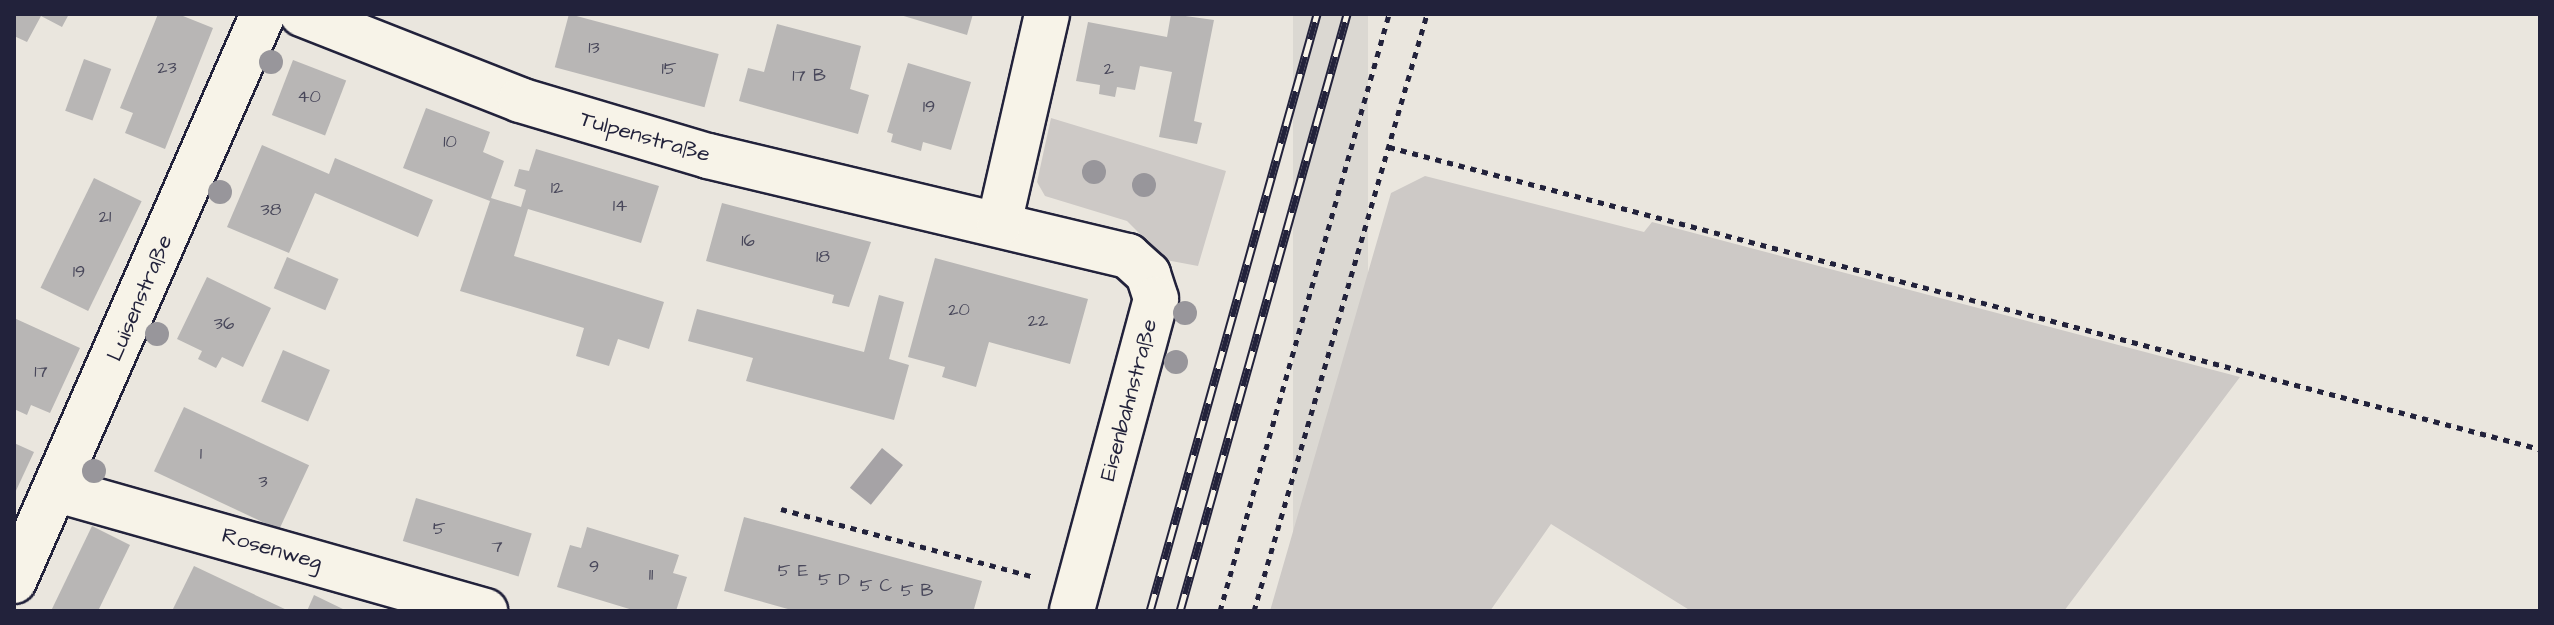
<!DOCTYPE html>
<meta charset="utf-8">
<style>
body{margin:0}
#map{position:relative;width:2554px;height:625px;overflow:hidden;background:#eae6de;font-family:"Architects Daughter",sans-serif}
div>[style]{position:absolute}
.built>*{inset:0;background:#dbd8d2;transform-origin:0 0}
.green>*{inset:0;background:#cdc9c6}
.water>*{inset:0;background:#a6a3a6;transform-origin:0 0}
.building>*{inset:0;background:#b8b6b5;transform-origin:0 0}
.path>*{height:5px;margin-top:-2.5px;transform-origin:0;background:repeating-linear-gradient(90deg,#22223b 0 6px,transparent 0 12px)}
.roads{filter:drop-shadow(2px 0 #22223b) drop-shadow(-2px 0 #22223b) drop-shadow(0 2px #22223b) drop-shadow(0 -2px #22223b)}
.minor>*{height:44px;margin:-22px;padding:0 22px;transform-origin:22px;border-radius:22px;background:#f7f3e8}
.rail>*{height:9px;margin-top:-4.5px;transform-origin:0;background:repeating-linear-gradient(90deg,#f7f3e8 0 18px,#22223b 0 36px);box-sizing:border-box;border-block:2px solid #22223b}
.trees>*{width:24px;height:24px;margin:-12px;border-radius:50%;background:#98969b}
span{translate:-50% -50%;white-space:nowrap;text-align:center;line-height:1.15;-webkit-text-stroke:6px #f7f3e8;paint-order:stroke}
.number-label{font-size:18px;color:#48475a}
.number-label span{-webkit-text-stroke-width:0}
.street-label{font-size:22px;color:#22223b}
.frame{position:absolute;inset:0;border:16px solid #22223b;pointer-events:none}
</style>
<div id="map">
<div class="built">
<i style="left:1293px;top:14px;width:75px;height:619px"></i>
</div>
<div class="green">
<i style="clip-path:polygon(1051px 118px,1226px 171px,1198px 266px,1166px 260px,1127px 221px,1045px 196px,1037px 182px)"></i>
<i style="clip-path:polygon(1425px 176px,1644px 232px,1652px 222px,2240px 377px,2064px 611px,1691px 611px,1551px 524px,1490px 611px,1270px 611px,1391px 193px)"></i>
</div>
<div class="water">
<i style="left:882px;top:448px;width:27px;height:51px;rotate:39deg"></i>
</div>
<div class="building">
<i style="clip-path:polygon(14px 14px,69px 14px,62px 27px,41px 16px,27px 42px,14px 36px)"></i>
<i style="clip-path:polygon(158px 14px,178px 14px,213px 28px,165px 149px,125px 133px,133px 113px,120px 108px)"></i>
<i style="left:569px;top:14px;width:155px;height:55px;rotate:15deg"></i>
<i style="clip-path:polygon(897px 14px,973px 14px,967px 35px)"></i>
<i style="clip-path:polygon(1171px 14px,1214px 20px,1194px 121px,1202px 123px,1197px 144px,1159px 137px,1172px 72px,1140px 66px,1135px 90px,1117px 87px,1115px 97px,1099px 94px,1100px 85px,1076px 81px,1088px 22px,1167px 37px)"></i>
<i style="clip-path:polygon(777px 24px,861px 46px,850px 89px,869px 95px,858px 134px,739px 101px,748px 68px,764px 72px)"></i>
<i style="left:84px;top:59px;width:29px;height:55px;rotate:20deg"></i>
<i style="left:293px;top:60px;width:57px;height:59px;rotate:21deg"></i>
<i style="clip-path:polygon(908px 63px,971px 82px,951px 150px,923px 142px,921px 151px,891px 142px,893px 134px,887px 132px)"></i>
<i style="clip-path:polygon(426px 108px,490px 132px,483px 152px,504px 161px,491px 198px,521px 207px,526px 190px,514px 186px,519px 169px,529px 171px,536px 149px,659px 186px,641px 243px,528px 209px,514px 256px,664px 302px,649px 349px,618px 339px,609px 366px,576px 356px,584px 328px,460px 291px,490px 201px,403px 168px)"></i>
<i style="clip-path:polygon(262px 145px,329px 174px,335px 158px,433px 200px,418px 237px,315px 193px,289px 253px,227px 227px)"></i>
<i style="left:94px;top:178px;width:53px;height:122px;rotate:26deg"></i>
<i style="clip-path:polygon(722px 203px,871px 242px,849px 307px,832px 303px,834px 295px,706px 261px)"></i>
<i style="left:287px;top:257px;width:56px;height:34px;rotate:23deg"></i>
<i style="clip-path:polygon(935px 258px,1088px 299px,1070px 364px,989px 342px,976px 387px,942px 377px,945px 367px,908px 357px)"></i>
<i style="clip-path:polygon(207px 277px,271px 308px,243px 367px,222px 357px,216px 368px,198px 359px,202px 351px,177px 339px)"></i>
<i style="clip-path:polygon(879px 295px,904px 302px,889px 359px,909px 365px,894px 420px,746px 381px,753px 358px,688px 341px,697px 309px,864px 352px)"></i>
<i style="clip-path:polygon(14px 318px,80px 348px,50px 413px,31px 405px,27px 415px,14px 409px)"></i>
<i style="left:283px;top:350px;width:51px;height:56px;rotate:23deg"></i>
<i style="left:184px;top:407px;width:138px;height:71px;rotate:25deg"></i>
<i style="clip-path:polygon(14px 443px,34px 452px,14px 495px)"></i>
<i style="left:416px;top:498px;width:121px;height:45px;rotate:17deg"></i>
<i style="clip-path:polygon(744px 517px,982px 581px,974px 609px,979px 611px,795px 611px,724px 591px)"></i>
<i style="clip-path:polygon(92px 526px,130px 545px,98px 611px,51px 611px)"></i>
<i style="clip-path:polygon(587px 527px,679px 555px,673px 573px,687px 577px,676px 611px,636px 611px,557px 587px,570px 545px,581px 548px)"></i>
<i style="clip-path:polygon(194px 566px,289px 611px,172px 611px)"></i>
<i style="clip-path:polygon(314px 595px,347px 611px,307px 611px)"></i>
</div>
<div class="path">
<i style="left:1389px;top:147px;width:1190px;rotate:14.7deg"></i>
<i style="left:781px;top:509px;width:262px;rotate:15deg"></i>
<i style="left:1220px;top:611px;width:620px;rotate:-74.19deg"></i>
<i style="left:1254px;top:611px;width:622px;rotate:-73.84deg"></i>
</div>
<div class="roads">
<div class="minor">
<i style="left:302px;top:14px;width:234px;rotate:21.5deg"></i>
<i style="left:520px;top:100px;width:196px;rotate:16.6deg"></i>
<i style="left:708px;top:156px;width:432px;rotate:13.4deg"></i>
<i style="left:1128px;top:256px;width:27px;rotate:42deg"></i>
<i style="left:1148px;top:274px;width:26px;rotate:72deg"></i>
<i style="left:1156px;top:299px;width:323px;rotate:105.1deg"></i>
<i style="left:999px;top:224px;width:215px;rotate:-77.1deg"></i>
<i style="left:58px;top:490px;width:444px;rotate:15.8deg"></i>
<i style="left:14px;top:581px;width:619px;rotate:-66.29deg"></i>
</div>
</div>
<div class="rail">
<i style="left:1150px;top:611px;width:620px;rotate:-74.37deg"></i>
<i style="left:1180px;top:611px;width:620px;rotate:-74.37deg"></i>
</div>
<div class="trees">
<i style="left:271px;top:62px"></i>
<i style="left:1094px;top:172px"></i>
<i style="left:1144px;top:185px"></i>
<i style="left:220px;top:192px"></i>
<i style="left:1185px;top:313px"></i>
<i style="left:157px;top:334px"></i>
<i style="left:1176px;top:362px"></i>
<i style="left:94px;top:471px"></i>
</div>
<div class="number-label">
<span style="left:594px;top:48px">13</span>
<span style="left:167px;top:68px">23</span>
<span style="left:669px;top:69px">15</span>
<span style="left:1109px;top:69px">2</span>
<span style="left:809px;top:76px">17 B</span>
<span style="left:309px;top:97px">40</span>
<span style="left:929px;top:107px">19</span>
<span style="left:450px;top:142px">10</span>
<span style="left:557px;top:188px">12</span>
<span style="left:620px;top:206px">14</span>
<span style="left:271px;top:210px">38</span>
<span style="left:105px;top:217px">21</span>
<span style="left:748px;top:241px">16</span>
<span style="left:823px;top:257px">18</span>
<span style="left:79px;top:272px">19</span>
<span style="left:959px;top:310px">20</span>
<span style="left:1038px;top:321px">22</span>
<span style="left:224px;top:324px">36</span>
<span style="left:41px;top:372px">17</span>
<span style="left:201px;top:454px">1</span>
<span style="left:263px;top:482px">3</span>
<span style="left:439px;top:529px">5</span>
<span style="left:497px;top:547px">7</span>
<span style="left:594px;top:567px">9</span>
<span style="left:793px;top:571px">5 E</span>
<span style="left:651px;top:575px">11</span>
<span style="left:834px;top:580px">5 D</span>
<span style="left:876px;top:586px">5 C</span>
<span style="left:917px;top:591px">5 B</span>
</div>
<div class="street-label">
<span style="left:645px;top:137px;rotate:16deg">Tulpenstraße</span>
<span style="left:140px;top:298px;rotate:-67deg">Luisenstraße</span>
<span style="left:1129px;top:400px;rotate:-75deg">Eisenbahnstraße</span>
<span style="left:272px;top:549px;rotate:16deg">Rosenweg</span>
</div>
<div class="frame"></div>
</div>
